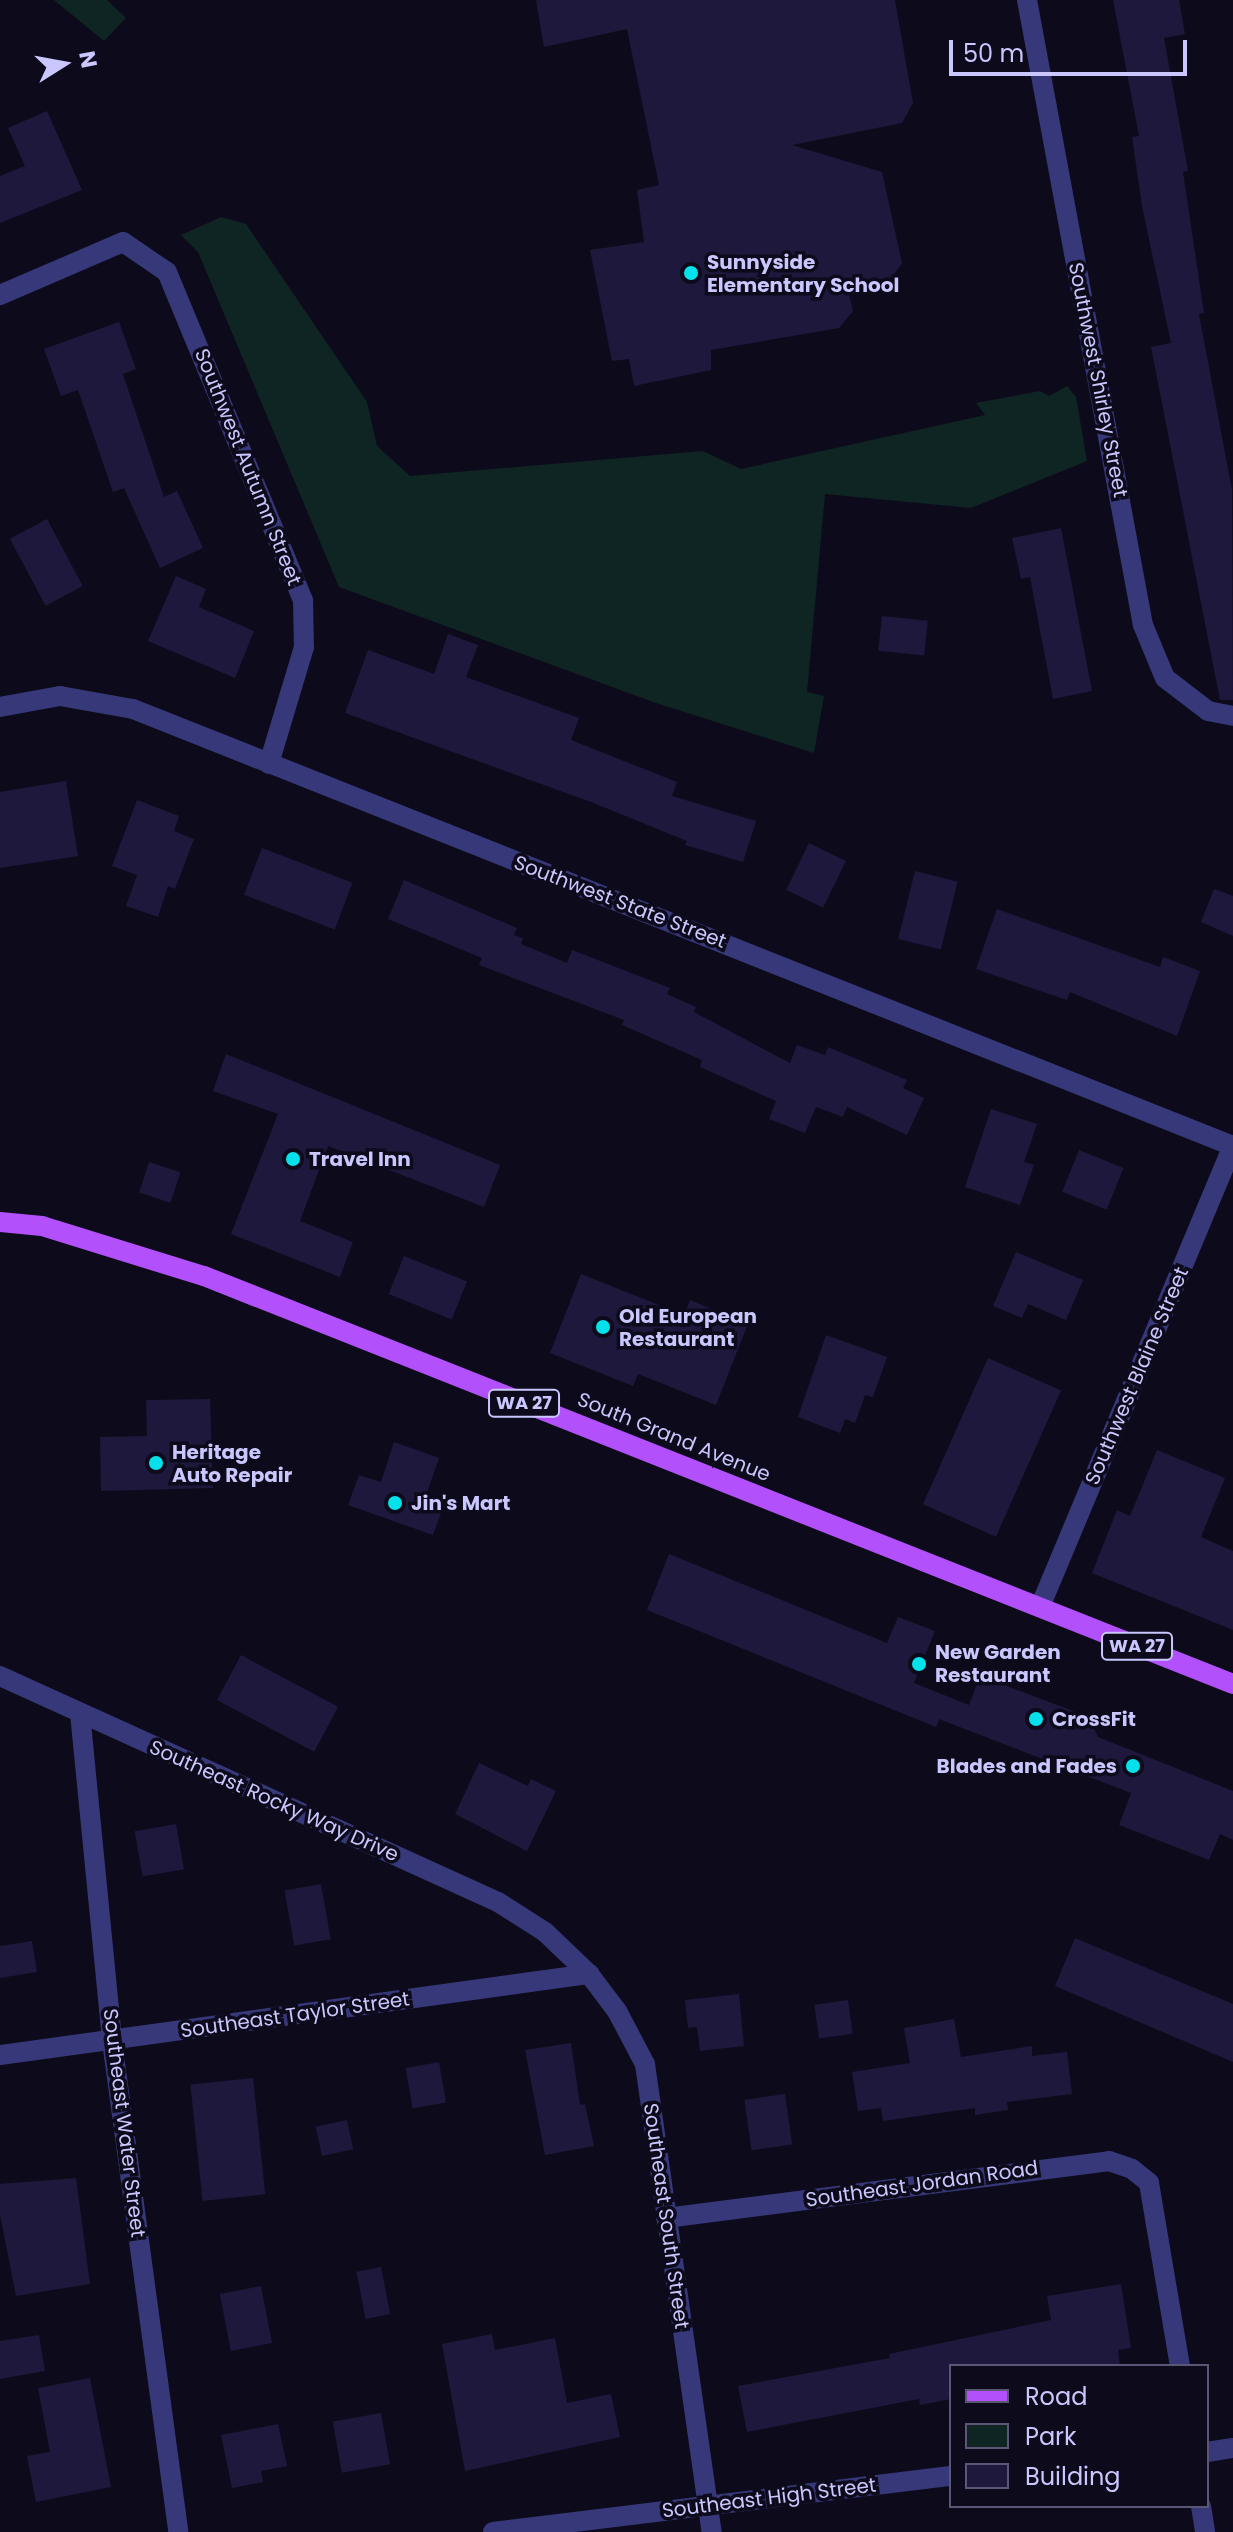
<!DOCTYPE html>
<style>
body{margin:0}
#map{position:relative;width:1233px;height:2532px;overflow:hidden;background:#0d0b1b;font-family:Poppins,sans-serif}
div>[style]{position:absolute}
.green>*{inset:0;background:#0e2523}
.building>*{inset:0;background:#1d183c;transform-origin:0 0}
.street>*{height:20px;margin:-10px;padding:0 10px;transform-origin:10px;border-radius:10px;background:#373879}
.primary>*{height:20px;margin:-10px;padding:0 10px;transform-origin:10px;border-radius:10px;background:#b250fb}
.dots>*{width:22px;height:22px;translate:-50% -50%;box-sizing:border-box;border:4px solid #0d0b1b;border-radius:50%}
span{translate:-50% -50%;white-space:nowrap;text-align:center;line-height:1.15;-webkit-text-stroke:7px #0d0b1b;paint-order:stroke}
.shield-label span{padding:2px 6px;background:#0d0b1b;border:2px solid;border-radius:6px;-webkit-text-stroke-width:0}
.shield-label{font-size:18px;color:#cac7fe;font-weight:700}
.poi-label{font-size:20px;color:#cac7fe;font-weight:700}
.left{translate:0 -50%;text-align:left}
.right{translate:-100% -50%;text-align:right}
.street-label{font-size:20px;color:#cac7fe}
.legend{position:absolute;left:949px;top:2364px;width:260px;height:144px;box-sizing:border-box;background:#0d0b1b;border:2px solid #595676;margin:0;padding:10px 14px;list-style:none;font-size:24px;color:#cac7fe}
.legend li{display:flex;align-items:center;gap:16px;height:40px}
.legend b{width:40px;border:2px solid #595676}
.north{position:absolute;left:24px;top:24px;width:80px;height:80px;-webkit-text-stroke:6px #0d0b1b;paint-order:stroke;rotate:79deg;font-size:22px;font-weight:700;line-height:32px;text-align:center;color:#cac7fe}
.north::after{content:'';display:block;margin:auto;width:28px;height:36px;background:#cac7fe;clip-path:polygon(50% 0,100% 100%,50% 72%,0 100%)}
.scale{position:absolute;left:949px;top:40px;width:238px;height:36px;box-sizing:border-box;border:4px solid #cac7fe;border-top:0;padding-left:10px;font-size:24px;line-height:28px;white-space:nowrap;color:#cac7fe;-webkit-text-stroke:6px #0d0b1b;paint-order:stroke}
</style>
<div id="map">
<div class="green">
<i style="clip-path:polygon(54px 0,107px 0,126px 18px,104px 41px)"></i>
<i style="clip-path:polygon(221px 217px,246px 224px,367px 402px,377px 446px,410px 476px,703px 451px,741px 469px,985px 415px,976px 403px,1040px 391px,1049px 396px,1067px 386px,1076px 397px,1087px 461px,971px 508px,825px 494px,807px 692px,824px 696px,814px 753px,656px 703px,339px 587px,198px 252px,181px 235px)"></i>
</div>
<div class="building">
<i style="clip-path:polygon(536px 0,895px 0,913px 103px,902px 123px,792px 145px,882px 172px,902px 263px,892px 277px,847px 286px,853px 311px,839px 328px,711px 350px,711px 370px,634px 386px,629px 359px,612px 361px,590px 250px,644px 242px,637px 190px,659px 185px,627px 29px,544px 47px)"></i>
<i style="clip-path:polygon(1113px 0,1179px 0,1185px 34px,1164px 38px,1188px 171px,1183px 172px,1204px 313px,1199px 314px,1232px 490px,1233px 700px,1220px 700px,1151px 347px,1171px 343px,1142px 206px,1132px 137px,1139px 136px)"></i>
<i style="clip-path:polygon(47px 111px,82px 190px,0 223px,0 176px,25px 166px,8px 128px)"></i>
<i style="clip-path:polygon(119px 322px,136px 369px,123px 374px,164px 497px,177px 491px,203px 548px,160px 568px,124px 488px,113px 492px,78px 390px,61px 396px,44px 349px)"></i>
<i style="left:47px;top:519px;width:76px;height:42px;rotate:62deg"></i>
<i style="clip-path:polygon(1061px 528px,1092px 691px,1053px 699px,1030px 577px,1021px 579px,1012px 538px)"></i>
<i style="clip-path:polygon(176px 576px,206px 589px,199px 607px,254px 631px,235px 678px,148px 641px)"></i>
<i style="left:882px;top:616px;width:46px;height:35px;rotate:6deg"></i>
<i style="clip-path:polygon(448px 634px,478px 645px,466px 677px,579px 718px,571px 740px,677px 782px,672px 796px,756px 821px,743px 862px,685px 845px,687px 841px,591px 802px,345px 713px,368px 650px,434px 674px)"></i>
<i style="clip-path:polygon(66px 781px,78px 856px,0 868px,0 792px)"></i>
<i style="clip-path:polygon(137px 800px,179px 816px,174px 831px,194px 839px,175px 889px,168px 886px,158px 917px,126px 906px,137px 875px,112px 866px)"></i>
<i style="left:809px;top:843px;width:41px;height:52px;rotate:26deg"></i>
<i style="left:262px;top:848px;width:97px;height:50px;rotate:21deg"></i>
<i style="left:915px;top:871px;width:44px;height:70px;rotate:14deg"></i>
<i style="clip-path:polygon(404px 880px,517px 928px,514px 935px,523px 938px,521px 944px,567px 963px,572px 950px,670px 988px,667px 994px,696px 1007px,694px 1012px,790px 1063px,797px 1045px,825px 1055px,828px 1047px,907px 1080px,903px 1088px,924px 1098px,907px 1135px,847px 1107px,843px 1117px,816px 1107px,805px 1133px,769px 1119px,776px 1101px,700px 1067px,702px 1060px,622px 1025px,624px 1020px,479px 965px,482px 958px,388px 919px)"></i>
<i style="clip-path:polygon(1214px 889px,1233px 896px,1233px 936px,1201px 922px)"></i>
<i style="clip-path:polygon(997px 909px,1160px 967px,1163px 957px,1200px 971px,1177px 1036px,1070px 992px,1067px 1000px,976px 969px)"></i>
<i style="clip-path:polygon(226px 1054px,500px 1165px,484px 1207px,328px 1146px,300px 1221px,353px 1242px,340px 1277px,231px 1234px,278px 1114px,213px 1091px)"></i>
<i style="clip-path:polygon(991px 1109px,1037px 1124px,1024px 1162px,1034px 1165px,1020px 1205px,965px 1187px)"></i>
<i style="left:1079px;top:1150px;width:48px;height:45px;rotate:22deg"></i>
<i style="left:149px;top:1162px;width:33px;height:32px;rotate:18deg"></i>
<i style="clip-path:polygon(1016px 1252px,1083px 1280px,1066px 1320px,1028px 1304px,1022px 1318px,993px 1306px)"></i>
<i style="left:404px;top:1256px;width:68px;height:41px;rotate:22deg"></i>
<i style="clip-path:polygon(581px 1274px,684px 1315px,690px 1300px,748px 1324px,716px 1405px,638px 1374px,633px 1386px,550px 1353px)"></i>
<i style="clip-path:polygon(826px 1335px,887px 1357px,873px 1397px,865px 1395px,855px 1423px,845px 1419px,840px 1433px,798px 1417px)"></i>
<i style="left:988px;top:1358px;width:80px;height:160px;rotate:24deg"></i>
<i style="clip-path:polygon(210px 1399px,213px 1488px,101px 1491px,100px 1437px,147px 1436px,146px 1400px)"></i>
<i style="clip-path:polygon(394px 1442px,439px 1458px,425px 1498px,444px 1505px,433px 1535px,348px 1505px,359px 1475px,381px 1482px)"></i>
<i style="clip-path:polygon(1157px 1450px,1225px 1478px,1201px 1537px,1233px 1551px,1233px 1630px,1092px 1573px,1117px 1510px,1130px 1516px)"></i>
<i style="clip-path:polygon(669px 1554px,887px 1643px,898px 1617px,935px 1631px,914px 1683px,969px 1705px,980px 1676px,1089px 1717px,1098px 1737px,1233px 1791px,1233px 1840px,1220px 1834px,1209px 1860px,1119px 1825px,1131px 1793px,939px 1719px,936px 1727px,647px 1610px)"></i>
<i style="left:241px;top:1655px;width:110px;height:51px;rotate:28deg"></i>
<i style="clip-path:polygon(479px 1763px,528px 1786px,531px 1779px,556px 1791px,527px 1851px,455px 1814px)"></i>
<i style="left:176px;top:1824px;width:46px;height:42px;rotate:80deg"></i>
<i style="left:321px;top:1884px;width:56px;height:37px;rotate:80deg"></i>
<i style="clip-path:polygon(1075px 1938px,1233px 2004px,1233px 2062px,1055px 1986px)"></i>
<i style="clip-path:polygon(32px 1941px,37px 1972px,0 1978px,0 1946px)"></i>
<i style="clip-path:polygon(739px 1994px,744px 2046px,700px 2051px,697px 2027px,688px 2028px,685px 2000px)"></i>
<i style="left:848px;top:2000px;width:34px;height:34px;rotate:82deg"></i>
<i style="clip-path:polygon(954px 2019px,961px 2057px,1032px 2046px,1032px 2056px,1067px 2052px,1072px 2094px,1007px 2102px,1008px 2110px,975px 2115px,975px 2108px,883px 2121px,881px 2108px,858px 2111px,852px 2072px,910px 2063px,904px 2028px)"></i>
<i style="clip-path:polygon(571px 2043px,580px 2105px,585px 2104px,594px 2146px,545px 2155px,525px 2050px)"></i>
<i style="left:439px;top:2062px;width:41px;height:34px;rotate:80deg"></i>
<i style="left:253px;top:2078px;width:117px;height:63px;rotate:84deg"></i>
<i style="left:785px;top:2094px;width:51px;height:41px;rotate:82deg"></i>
<i style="left:347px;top:2120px;width:30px;height:32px;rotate:78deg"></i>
<i style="clip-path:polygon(76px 2178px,90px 2284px,16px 2296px,0 2215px,0 2184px)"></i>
<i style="left:381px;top:2267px;width:48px;height:25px;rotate:79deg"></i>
<i style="clip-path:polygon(1121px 2284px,1131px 2348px,1118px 2350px,1120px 2366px,951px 2366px,951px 2399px,920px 2405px,919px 2399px,747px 2432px,738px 2386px,890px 2358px,889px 2354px,1051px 2320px,1047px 2296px)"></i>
<i style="left:261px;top:2286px;width:58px;height:42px;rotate:79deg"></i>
<i style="clip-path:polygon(492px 2334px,495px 2350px,555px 2338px,567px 2403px,611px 2394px,620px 2437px,465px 2471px,442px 2344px)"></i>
<i style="clip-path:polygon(39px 2335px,45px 2371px,0 2379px,0 2341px)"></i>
<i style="clip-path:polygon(90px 2378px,111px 2487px,36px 2502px,27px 2456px,50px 2452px,38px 2388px)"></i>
<i style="left:381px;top:2413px;width:52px;height:49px;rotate:80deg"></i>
<i style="clip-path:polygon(278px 2424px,287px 2466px,261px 2471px,263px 2482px,232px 2488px,221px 2435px)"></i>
</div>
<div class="street">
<i style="left:1027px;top:0;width:636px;rotate:79.49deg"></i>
<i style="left:1143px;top:625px;width:57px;rotate:67.5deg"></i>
<i style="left:1165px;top:678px;width:54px;rotate:37.5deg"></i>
<i style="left:1208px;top:711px;width:25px;rotate:11deg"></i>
<i style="left:0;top:295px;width:134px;rotate:-23.3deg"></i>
<i style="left:123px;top:242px;width:53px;rotate:34.3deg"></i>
<i style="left:167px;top:272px;width:356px;rotate:67.5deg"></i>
<i style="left:303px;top:601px;width:46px;rotate:88.8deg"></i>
<i style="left:304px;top:647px;width:122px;rotate:106.7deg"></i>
<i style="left:0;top:707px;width:61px;rotate:-10.4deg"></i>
<i style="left:60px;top:696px;width:74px;rotate:10.1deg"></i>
<i style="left:133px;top:709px;width:1184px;rotate:21.67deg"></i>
<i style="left:1040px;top:1607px;width:500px;rotate:-67.3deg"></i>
<i style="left:0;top:1676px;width:547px;rotate:24.41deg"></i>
<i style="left:498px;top:1902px;width:56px;rotate:32.6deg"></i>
<i style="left:545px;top:1932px;width:61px;rotate:43.7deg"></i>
<i style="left:589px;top:1974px;width:46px;rotate:52.9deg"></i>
<i style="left:617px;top:2011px;width:60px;rotate:62.2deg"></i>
<i style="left:645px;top:2064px;width:473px;rotate:81.9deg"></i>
<i style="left:80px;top:1713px;width:330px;rotate:84.4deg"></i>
<i style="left:112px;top:2041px;width:495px;rotate:82.3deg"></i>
<i style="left:0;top:2055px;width:595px;rotate:-7.83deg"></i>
<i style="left:666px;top:2218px;width:447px;rotate:-7.3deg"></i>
<i style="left:1109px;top:2161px;width:24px;rotate:19deg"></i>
<i style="left:1132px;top:2169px;width:22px;rotate:39deg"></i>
<i style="left:1149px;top:2183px;width:186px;rotate:80.4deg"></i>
<i style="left:1207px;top:2452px;width:26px;rotate:-9deg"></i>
<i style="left:1201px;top:2506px;width:26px;rotate:81deg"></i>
<i style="left:493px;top:2532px;width:461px;rotate:-7deg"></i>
</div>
<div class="primary">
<i style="left:0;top:1222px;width:42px;rotate:5.4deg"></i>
<i style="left:42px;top:1226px;width:170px;rotate:17.2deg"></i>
<i style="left:204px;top:1276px;width:1107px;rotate:21.63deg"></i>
</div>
<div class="dots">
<i style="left:691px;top:273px;background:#05e1eb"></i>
<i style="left:293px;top:1159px;background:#05e1eb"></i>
<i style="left:603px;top:1327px;background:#05e1eb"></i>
<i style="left:156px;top:1463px;background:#05e1eb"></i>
<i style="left:395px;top:1503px;background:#05e1eb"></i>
<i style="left:919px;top:1664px;background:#05e1eb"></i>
<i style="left:1036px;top:1719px;background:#05e1eb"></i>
<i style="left:1133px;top:1766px;background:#05e1eb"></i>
</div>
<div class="shield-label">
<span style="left:524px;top:1403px">WA 27</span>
<span style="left:1137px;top:1646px">WA 27</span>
</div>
<div class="poi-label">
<span class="left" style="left:707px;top:274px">Sunnyside<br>Elementary School</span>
<span class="left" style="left:309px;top:1159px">Travel Inn</span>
<span class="left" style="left:619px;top:1328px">Old European<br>Restaurant</span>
<span class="left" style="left:172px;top:1464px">Heritage<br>Auto Repair</span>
<span class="left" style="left:411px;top:1503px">Jin's Mart</span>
<span class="left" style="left:935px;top:1664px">New Garden<br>Restaurant</span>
<span class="left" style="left:1052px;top:1719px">CrossFit</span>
<span class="right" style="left:1117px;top:1766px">Blades and Fades</span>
</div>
<div class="street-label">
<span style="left:1098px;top:380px;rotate:79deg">Southwest Shirley Street</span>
<span style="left:248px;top:467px;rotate:68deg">Southwest Autumn Street</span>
<span style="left:620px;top:902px;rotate:21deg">Southwest State Street</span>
<span style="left:1137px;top:1376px;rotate:-67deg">Southwest Blaine Street</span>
<span style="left:674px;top:1437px;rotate:22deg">South Grand Avenue</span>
<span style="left:274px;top:1801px;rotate:24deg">Southeast Rocky Way Drive</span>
<span style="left:295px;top:2015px;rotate:-8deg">Southeast Taylor Street</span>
<span style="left:124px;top:2123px;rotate:83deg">Southeast Water Street</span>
<span style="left:922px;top:2184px;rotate:-8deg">Southeast Jordan Road</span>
<span style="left:666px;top:2216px;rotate:82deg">Southeast South Street</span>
<span style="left:769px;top:2498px;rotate:-7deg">Southeast High Street</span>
</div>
<ul class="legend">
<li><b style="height:10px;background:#b250fb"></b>Road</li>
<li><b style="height:22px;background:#0e2523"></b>Park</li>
<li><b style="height:22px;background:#1d183c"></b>Building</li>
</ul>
<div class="north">N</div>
<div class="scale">50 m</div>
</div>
